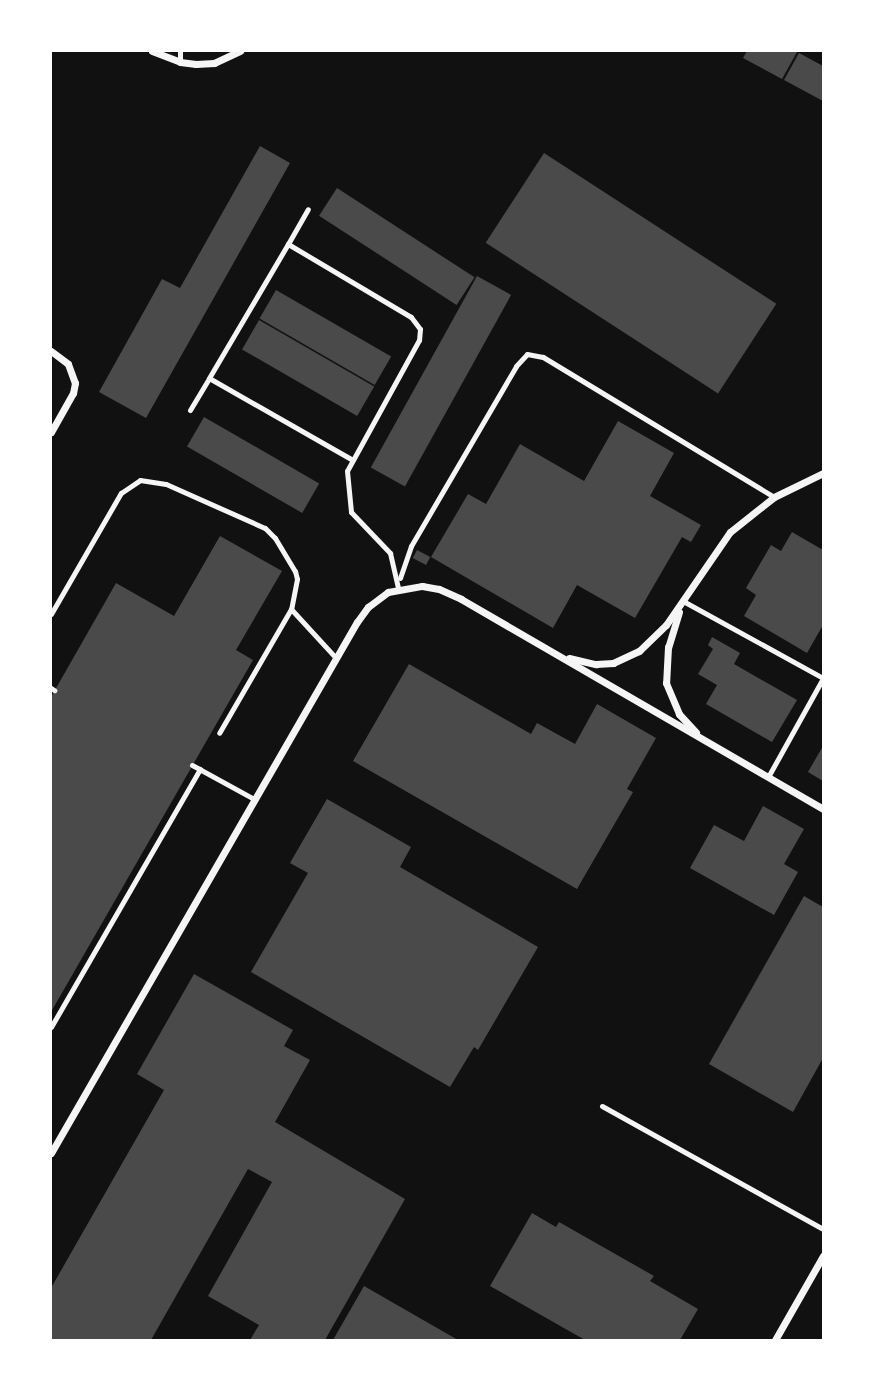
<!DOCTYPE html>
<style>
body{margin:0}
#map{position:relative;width:874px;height:1391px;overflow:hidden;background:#111;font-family:"Work Sans",sans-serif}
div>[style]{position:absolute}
.building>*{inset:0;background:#4a4a4a;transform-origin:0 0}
.service>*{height:5px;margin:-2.5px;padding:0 2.5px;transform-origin:2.5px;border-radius:2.5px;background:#f5f5f5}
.minor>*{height:7px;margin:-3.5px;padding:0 3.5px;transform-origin:3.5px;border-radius:3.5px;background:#f5f5f5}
span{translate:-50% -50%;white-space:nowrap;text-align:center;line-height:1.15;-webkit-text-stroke:7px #fff;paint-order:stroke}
.frame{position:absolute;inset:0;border:52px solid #fff;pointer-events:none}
</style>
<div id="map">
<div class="building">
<i style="clip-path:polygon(747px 51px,795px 51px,797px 52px,782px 79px,743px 58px)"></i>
<i style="clip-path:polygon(799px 53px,823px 66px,823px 101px,784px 80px)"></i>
<i style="clip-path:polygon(260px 146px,290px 163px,146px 418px,99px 392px,162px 279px,180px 288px)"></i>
<i style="left:544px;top:153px;width:277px;height:107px;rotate:33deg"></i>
<i style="left:337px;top:188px;width:164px;height:33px;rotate:33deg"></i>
<i style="left:477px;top:276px;width:39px;height:219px;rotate:29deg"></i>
<i style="left:276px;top:290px;width:133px;height:33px;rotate:30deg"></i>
<i style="left:259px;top:320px;width:133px;height:34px;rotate:30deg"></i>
<i style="left:204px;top:417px;width:133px;height:34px;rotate:30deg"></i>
<i style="clip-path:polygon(618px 421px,674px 453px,650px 496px,701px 525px,691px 542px,682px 537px,635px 618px,577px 585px,553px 628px,431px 557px,468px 494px,486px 504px,520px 444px,584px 481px)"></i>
<i style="clip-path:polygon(792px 532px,823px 550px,823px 625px,807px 653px,744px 616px,756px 595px,746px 588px,771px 545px,781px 551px)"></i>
<i style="clip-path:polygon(220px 536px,282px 571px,236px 650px,253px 660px,51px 1012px,51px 697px,116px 583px,174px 616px)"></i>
<i style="left:417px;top:550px;width:15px;height:9px;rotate:28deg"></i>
<i style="clip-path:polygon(712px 637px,740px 653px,734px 664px,797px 700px,772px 742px,706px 704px,717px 685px,698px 674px,713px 649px,708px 645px)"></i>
<i style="clip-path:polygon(409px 664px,531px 734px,537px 723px,575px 744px,597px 704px,656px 738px,627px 789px,633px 792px,577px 889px,353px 761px)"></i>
<i style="clip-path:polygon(823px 746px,823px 781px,808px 772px)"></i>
<i style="clip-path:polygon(327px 799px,411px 847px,400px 867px,538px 947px,478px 1050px,474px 1047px,450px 1087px,251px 972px,308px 873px,290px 863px)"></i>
<i style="clip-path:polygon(763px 806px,804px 829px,784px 864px,798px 872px,774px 915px,690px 868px,714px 825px,744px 841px)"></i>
<i style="clip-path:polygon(804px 896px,823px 907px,823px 1058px,793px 1112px,709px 1064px)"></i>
<i style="clip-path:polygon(194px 974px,293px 1030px,284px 1046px,310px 1060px,275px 1122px,405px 1199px,325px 1340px,250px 1340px,259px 1325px,208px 1296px,272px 1182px,248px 1169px,151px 1340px,51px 1340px,51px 1288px,164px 1090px,137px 1074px)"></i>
<i style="clip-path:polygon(532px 1213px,556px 1227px,559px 1222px,654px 1276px,650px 1281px,698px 1309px,680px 1340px,585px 1340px,490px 1286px)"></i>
<i style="clip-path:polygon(364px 1286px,458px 1340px,333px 1340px)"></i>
</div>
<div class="service">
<i style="left:180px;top:51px;width:11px;rotate:90deg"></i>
<i style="left:288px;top:244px;width:40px;rotate:-60.3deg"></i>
<i style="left:190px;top:410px;width:37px;rotate:-59deg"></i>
<i style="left:351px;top:459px;width:163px;rotate:-150.3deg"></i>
<i style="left:209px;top:378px;width:156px;rotate:-59.5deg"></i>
<i style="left:288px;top:244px;width:143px;rotate:30.7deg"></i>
<i style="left:411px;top:317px;width:15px;rotate:53deg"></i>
<i style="left:420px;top:329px;width:11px;rotate:95deg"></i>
<i style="left:419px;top:340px;width:149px;rotate:118.8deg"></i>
<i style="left:347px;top:471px;width:41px;rotate:84.4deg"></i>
<i style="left:351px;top:512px;width:57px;rotate:46.4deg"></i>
<i style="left:390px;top:553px;width:36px;rotate:77deg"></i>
<i style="left:400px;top:578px;width:34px;rotate:-71deg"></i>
<i style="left:411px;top:546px;width:208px;rotate:-59.7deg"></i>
<i style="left:516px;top:366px;width:16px;rotate:-47deg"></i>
<i style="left:527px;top:354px;width:16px;rotate:11deg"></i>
<i style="left:543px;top:357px;width:270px;rotate:31.2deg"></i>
<i style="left:683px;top:601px;width:160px;rotate:28.8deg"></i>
<i style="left:291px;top:609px;width:67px;rotate:47.4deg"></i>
<i style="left:51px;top:614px;width:140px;rotate:-60deg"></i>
<i style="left:121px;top:493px;width:23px;rotate:-34deg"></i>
<i style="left:140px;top:480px;width:26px;rotate:9deg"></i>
<i style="left:166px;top:484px;width:108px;rotate:24deg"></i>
<i style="left:265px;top:528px;width:14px;rotate:45deg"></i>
<i style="left:275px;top:538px;width:39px;rotate:59deg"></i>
<i style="left:295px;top:571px;width:8px;rotate:76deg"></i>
<i style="left:297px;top:579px;width:31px;rotate:101deg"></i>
<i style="left:291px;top:609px;width:143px;rotate:120.1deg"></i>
<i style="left:51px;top:688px;width:4px;rotate:34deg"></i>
<i style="left:192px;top:765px;width:71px;rotate:28.7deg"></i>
<i style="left:768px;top:777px;width:113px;rotate:-60.9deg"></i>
<i style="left:51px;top:1027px;width:298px;rotate:-60deg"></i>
<i style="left:602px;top:1106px;width:253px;rotate:29.1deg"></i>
</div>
<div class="minor">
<i style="left:152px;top:51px;width:30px;rotate:21deg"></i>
<i style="left:180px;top:62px;width:16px;rotate:7deg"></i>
<i style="left:196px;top:64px;width:18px;rotate:-3deg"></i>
<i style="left:214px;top:63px;width:29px;rotate:-25deg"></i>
<i style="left:51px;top:351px;width:21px;rotate:37deg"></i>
<i style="left:68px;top:364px;width:20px;rotate:70deg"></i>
<i style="left:75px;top:383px;width:10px;rotate:101deg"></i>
<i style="left:73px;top:393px;width:45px;rotate:119.4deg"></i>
<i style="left:679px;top:612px;width:37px;rotate:107deg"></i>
<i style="left:668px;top:647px;width:36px;rotate:93deg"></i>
<i style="left:666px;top:683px;width:34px;rotate:67deg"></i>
<i style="left:679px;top:714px;width:25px;rotate:47deg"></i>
<i style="left:569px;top:658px;width:28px;rotate:13deg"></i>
<i style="left:596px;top:664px;width:17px;rotate:-3deg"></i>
<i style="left:613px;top:663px;width:29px;rotate:-25deg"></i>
<i style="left:639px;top:651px;width:37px;rotate:-44deg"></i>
<i style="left:666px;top:625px;width:113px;rotate:-55.5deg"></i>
<i style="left:730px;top:532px;width:56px;rotate:-38.5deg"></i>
<i style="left:774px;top:497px;width:55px;rotate:-26.1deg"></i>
<i style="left:51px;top:1153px;width:613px;rotate:-60.05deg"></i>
<i style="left:357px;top:622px;width:19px;rotate:-54deg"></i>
<i style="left:368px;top:607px;width:25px;rotate:-37deg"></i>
<i style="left:388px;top:592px;width:35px;rotate:-10deg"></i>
<i style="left:422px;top:586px;width:17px;rotate:10deg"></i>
<i style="left:439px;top:589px;width:24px;rotate:24deg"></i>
<i style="left:461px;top:599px;width:419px;rotate:30.1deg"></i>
<i style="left:775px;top:1340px;width:97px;rotate:-60.3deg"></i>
</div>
<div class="frame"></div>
</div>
